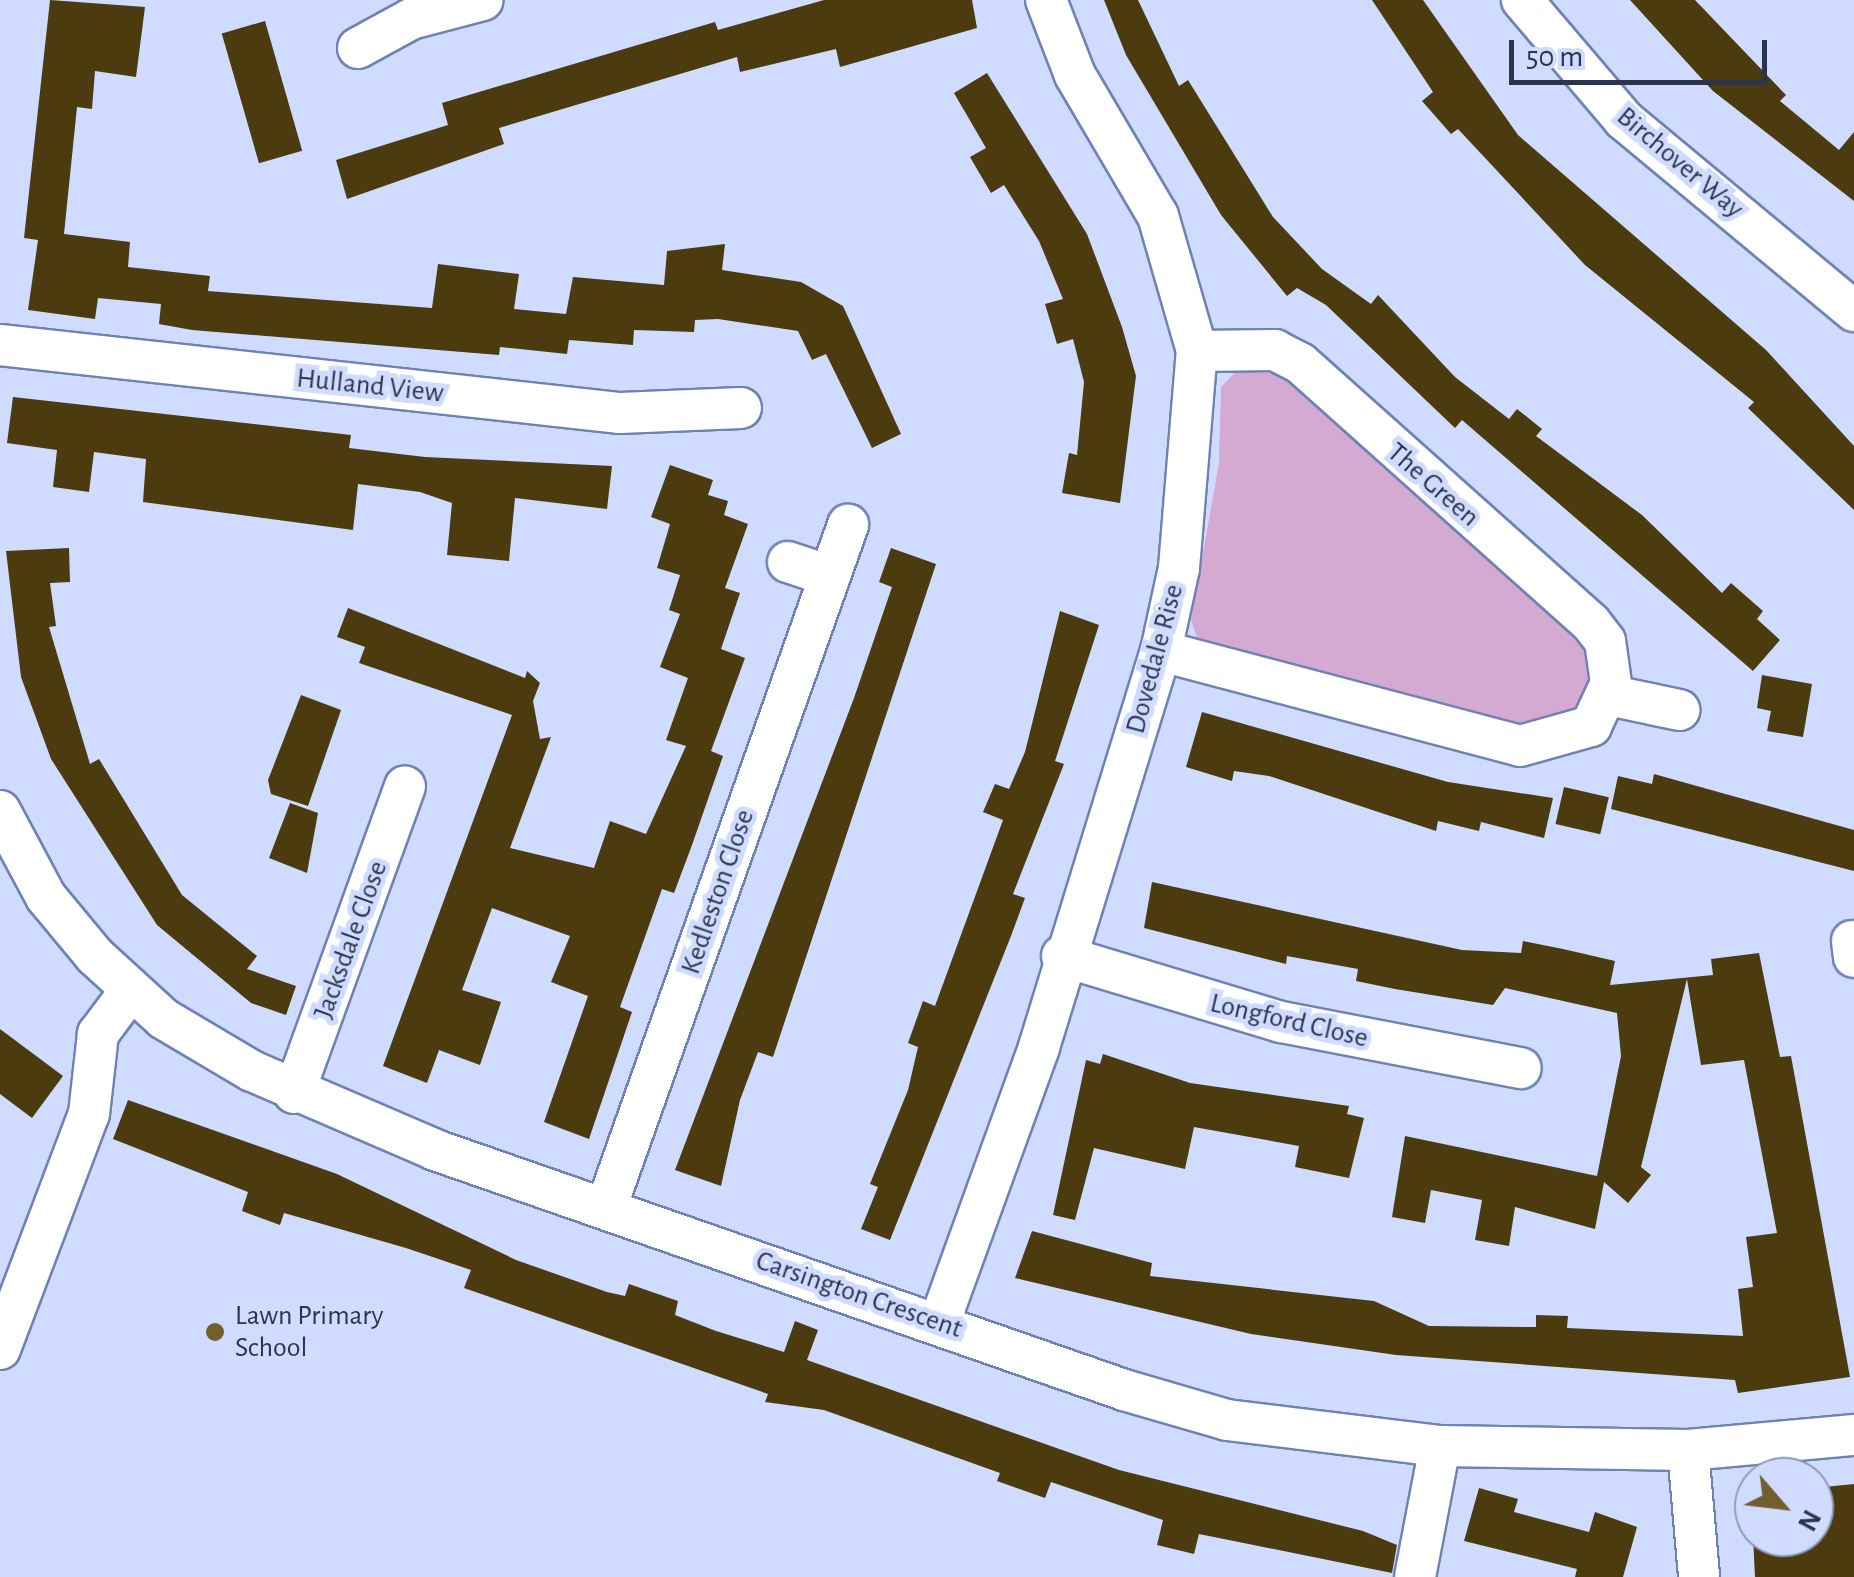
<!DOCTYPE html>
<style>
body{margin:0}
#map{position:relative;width:1854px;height:1577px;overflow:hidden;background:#cfdcff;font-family:"Alegreya Sans",sans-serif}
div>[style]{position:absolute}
.green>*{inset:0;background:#d5aad2}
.building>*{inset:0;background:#4b3b0f;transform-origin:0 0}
.roads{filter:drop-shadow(2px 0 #6f82b6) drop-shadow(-2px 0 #6f82b6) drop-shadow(0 2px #6f82b6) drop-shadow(0 -2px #6f82b6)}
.minor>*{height:40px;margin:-20px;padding:0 20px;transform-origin:20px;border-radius:20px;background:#fff}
.dots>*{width:28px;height:28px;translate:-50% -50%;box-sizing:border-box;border:5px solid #cfdcff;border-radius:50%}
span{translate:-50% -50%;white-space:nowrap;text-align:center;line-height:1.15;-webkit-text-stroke:10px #cfdcff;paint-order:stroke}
.street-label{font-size:28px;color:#2c344b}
.poi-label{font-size:28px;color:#2c344b}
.left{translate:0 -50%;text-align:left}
.north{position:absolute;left:1734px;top:1457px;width:100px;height:100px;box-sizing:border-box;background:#cfdcff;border:2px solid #8e99b7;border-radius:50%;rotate:118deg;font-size:28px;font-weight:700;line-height:40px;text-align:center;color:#2c344b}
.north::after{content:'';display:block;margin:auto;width:35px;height:45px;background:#725f2d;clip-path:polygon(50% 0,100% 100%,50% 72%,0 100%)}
.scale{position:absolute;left:1509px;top:40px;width:258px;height:45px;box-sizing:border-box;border:5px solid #2c344b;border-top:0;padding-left:12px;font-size:30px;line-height:35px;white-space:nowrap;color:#2c344b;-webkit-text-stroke:8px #cfdcff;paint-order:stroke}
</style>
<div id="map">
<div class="green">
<i style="clip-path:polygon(1243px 364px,1286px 372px,1573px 620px,1600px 668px,1582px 712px,1536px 731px,1198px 641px,1191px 620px,1219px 463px,1221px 387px)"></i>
</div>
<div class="building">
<i style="clip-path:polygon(50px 0,145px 7px,136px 77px,95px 71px,92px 109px,77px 107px,64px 234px,130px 242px,128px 267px,210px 276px,208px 291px,432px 308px,438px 264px,519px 274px,514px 309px,566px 314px,573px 277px,664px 285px,667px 251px,725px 244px,722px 270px,801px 282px,843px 306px,901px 434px,872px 448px,826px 354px,812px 360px,798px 331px,718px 319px,695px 320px,694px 332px,634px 330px,633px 345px,569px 340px,567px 354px,500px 347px,499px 355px,192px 330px,159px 324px,161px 304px,98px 298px,95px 319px,28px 310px,38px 240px,24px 238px)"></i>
<i style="clip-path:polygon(824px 0,972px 0,977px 28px,840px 67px,836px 49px,740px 72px,737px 57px,499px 128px,504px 144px,347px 199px,336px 160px,448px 125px,442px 103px,715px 22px,718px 30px)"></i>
<i style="clip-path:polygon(1104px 0,1138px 0,1179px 86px,1188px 80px,1273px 217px,1322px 269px,1371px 304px,1378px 295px,1455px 377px,1509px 419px,1517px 409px,1542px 429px,1536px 436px,1642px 515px,1722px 593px,1731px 583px,1763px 611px,1757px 619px,1780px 640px,1753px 671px,1462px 420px,1455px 428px,1326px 305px,1297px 288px,1287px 296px,1221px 215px,1126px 55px)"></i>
<i style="clip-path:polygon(1372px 0,1423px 0,1518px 135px,1766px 350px,1854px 446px,1854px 510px,1748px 408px,1754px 402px,1585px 265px,1458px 129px,1451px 134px,1422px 101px,1433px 92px)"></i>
<i style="clip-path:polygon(1630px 0,1695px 0,1786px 95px,1780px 101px,1839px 150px,1854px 132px,1854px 201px,1713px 91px)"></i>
<i style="left:265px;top:21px;width:135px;height:45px;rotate:74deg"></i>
<i style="clip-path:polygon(987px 73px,1087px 234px,1122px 327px,1136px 376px,1120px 503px,1062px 493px,1069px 453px,1077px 455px,1084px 382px,1073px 339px,1057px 344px,1045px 304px,1063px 299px,1039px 241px,1004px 185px,991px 193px,970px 157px,986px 148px,954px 93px)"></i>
<i style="clip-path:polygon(13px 397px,351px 435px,349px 448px,425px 457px,612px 466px,607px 509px,515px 498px,509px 561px,447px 555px,452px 503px,420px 492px,358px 484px,353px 530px,143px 502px,146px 459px,94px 452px,89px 492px,53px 487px,57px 450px,7px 443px)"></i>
<i style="clip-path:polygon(670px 465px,713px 480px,708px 495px,728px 501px,724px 515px,748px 524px,725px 588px,740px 593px,721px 649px,745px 658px,711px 751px,723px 756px,692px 845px,674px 893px,662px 889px,620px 1007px,632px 1012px,589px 1139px,544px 1122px,588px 996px,551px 982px,570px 936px,492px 908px,462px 990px,501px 1002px,480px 1065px,439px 1050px,427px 1083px,383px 1066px,512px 715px,359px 663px,365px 647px,337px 637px,348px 608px,525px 678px,527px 671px,540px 683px,533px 701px,540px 739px,551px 737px,510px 848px,594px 868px,610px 821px,646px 834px,686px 746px,666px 740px,688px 678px,660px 667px,680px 614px,669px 610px,680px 575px,657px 568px,670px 524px,651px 517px)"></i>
<i style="clip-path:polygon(69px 548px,70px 582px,50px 583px,56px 626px,49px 627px,90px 764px,99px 759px,182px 895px,257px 956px,247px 969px,296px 986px,286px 1015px,251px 1003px,157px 925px,51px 759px,21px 677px,6px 551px)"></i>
<i style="clip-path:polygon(891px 548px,936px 564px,773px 1057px,758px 1052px,740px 1100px,721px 1186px,675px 1170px,854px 698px,892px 587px,879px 582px)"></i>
<i style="clip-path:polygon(1060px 611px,1099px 625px,1055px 761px,1064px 764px,1013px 894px,1025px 898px,1011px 936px,890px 1240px,861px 1229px,878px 1187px,870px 1184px,908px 1090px,918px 1047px,908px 1043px,923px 1001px,935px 1006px,1003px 820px,983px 812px,995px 784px,1009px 789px,1025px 752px)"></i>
<i style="clip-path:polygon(1762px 675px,1812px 684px,1803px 737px,1767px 731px,1771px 711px,1757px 708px)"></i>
<i style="clip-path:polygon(301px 695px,341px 710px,308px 806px,271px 794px,268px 780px)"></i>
<i style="clip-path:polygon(1202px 712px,1448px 782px,1553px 798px,1544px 838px,1481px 822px,1479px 831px,1438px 821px,1436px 831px,1269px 776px,1234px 771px,1232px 781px,1186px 767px)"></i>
<i style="clip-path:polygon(1654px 774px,1854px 830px,1854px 871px,1611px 809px,1618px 776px,1652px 784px)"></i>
<i style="left:1564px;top:787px;width:46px;height:38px;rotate:13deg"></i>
<i style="clip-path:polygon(290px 803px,318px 813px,307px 873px,269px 858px)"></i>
<i style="clip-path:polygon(1152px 882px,1462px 950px,1521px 953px,1523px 941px,1563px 949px,1615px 961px,1610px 985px,1713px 975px,1711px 959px,1759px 953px,1780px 1057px,1791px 1056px,1850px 1377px,1738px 1393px,1735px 1380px,1396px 1355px,1251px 1334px,1015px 1278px,1032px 1231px,1152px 1263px,1150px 1276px,1374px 1301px,1429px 1326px,1536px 1327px,1536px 1315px,1568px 1316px,1567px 1328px,1743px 1336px,1738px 1289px,1753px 1287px,1746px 1237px,1777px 1233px,1744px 1060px,1701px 1065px,1687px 979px,1641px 1167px,1651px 1175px,1628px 1203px,1604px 1182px,1595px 1229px,1515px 1207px,1509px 1246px,1475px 1240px,1482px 1200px,1431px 1190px,1425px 1223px,1392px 1217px,1405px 1136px,1597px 1176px,1621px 1056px,1617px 1013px,1505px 988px,1493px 1005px,1395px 989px,1356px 981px,1358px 969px,1287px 956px,1286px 964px,1144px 928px)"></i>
<i style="clip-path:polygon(0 1029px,63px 1076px,32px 1118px,0 1094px)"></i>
<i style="clip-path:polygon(1103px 1054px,1190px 1083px,1349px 1106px,1347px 1114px,1364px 1118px,1349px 1178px,1295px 1167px,1299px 1146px,1194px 1127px,1185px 1169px,1094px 1148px,1075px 1220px,1053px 1215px,1086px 1060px,1100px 1064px)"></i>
<i style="clip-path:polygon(128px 1100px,337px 1174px,516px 1260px,607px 1292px,625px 1296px,629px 1284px,678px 1301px,675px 1315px,716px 1331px,784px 1352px,795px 1321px,818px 1330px,807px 1360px,1119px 1470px,1363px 1531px,1397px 1545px,1392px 1573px,1199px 1534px,1194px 1554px,1157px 1545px,1163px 1520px,1051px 1482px,1045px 1498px,997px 1481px,1000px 1473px,824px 1410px,765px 1402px,768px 1394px,464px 1288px,471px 1270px,406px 1248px,284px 1213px,280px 1225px,242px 1211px,248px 1192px,113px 1139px)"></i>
<i style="clip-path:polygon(1854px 1484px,1854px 1577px,1755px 1577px,1753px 1537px,1814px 1537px,1814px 1488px)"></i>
<i style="clip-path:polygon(1479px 1488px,1518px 1499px,1514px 1512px,1589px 1532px,1595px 1512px,1637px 1527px,1623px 1577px,1575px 1577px,1577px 1569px,1464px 1541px)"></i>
</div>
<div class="roads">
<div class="minor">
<i style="left:1522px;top:0;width:157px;rotate:49.6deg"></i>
<i style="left:1624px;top:120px;width:299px;rotate:39.7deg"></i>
<i style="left:358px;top:48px;width:60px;rotate:-28.7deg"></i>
<i style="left:411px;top:19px;width:74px;rotate:-14.8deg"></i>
<i style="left:0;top:345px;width:624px;rotate:6.26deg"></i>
<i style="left:620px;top:413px;width:121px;rotate:-2.4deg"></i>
<i style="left:788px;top:562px;width:44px;rotate:18.4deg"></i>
<i style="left:1161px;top:651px;width:371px;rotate:14.8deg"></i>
<i style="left:1520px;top:746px;width:74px;rotate:-15.7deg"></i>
<i style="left:1591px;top:726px;width:47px;rotate:-65.1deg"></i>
<i style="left:1611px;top:683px;width:42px;rotate:-98.1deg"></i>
<i style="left:1605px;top:641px;width:23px;rotate:-128deg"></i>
<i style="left:1591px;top:623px;width:390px;rotate:-138.2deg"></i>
<i style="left:1300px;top:363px;width:28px;rotate:-153deg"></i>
<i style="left:1275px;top:350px;width:78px;rotate:179.3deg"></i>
<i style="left:1608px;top:695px;width:73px;rotate:11.9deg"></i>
<i style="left:0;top:811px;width:98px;rotate:61.9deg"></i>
<i style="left:46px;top:897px;width:77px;rotate:50.3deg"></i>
<i style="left:95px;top:956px;width:93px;rotate:42.4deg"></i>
<i style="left:164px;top:1019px;width:102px;rotate:30.6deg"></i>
<i style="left:252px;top:1071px;width:199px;rotate:23.3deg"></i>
<i style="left:435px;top:1150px;width:730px;rotate:19.2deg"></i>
<i style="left:1124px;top:1390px;width:107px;rotate:16.2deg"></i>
<i style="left:1227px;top:1420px;width:215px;rotate:7deg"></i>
<i style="left:1440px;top:1446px;width:248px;rotate:0.9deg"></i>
<i style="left:1688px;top:1450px;width:167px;rotate:-5.2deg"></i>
<i style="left:1852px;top:941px;width:16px;rotate:83deg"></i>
<i style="left:1062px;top:956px;width:229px;rotate:16.8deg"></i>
<i style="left:1281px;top:1022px;width:244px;rotate:10.9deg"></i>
<i style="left:294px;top:1093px;width:326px;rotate:-70.1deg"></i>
<i style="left:606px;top:1208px;width:725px;rotate:-70.49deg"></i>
<i style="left:940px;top:1321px;width:291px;rotate:-70.1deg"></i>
<i style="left:1039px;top:1047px;width:414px;rotate:-72.9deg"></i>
<i style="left:1161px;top:651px;width:85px;rotate:-77.8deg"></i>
<i style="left:1179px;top:568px;width:218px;rotate:-85.3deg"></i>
<i style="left:1197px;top:351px;width:141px;rotate:-106.1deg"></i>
<i style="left:1158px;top:216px;width:164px;rotate:-120.5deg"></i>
<i style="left:1075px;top:75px;width:80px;rotate:-111.1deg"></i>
<i style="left:0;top:1349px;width:251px;rotate:-69.3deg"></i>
<i style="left:89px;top:1114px;width:81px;rotate:-83.6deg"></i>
<i style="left:98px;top:1034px;width:54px;rotate:-53.3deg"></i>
<i style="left:1688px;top:1450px;width:127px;rotate:85deg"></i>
<i style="left:1415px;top:1577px;width:133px;rotate:-79.2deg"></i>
</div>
</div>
<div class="dots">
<i style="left:215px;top:1332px;background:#725f2d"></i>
</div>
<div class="street-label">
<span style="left:1680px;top:163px;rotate:40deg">Birchover Way</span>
<span style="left:370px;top:386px;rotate:6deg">Hulland View</span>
<span style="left:1433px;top:485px;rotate:41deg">The Green</span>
<span style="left:1155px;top:659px;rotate:-75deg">Dovedale Rise</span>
<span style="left:718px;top:892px;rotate:-71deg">Kedleston Close</span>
<span style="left:351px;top:940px;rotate:-70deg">Jacksdale Close</span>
<span style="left:1289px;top:1021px;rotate:13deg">Longford Close</span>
<span style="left:859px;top:1295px;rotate:19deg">Carsington Crescent</span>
</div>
<div class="poi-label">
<span class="left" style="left:235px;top:1332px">Lawn Primary<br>School</span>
</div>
<div class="north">N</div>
<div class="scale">50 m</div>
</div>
